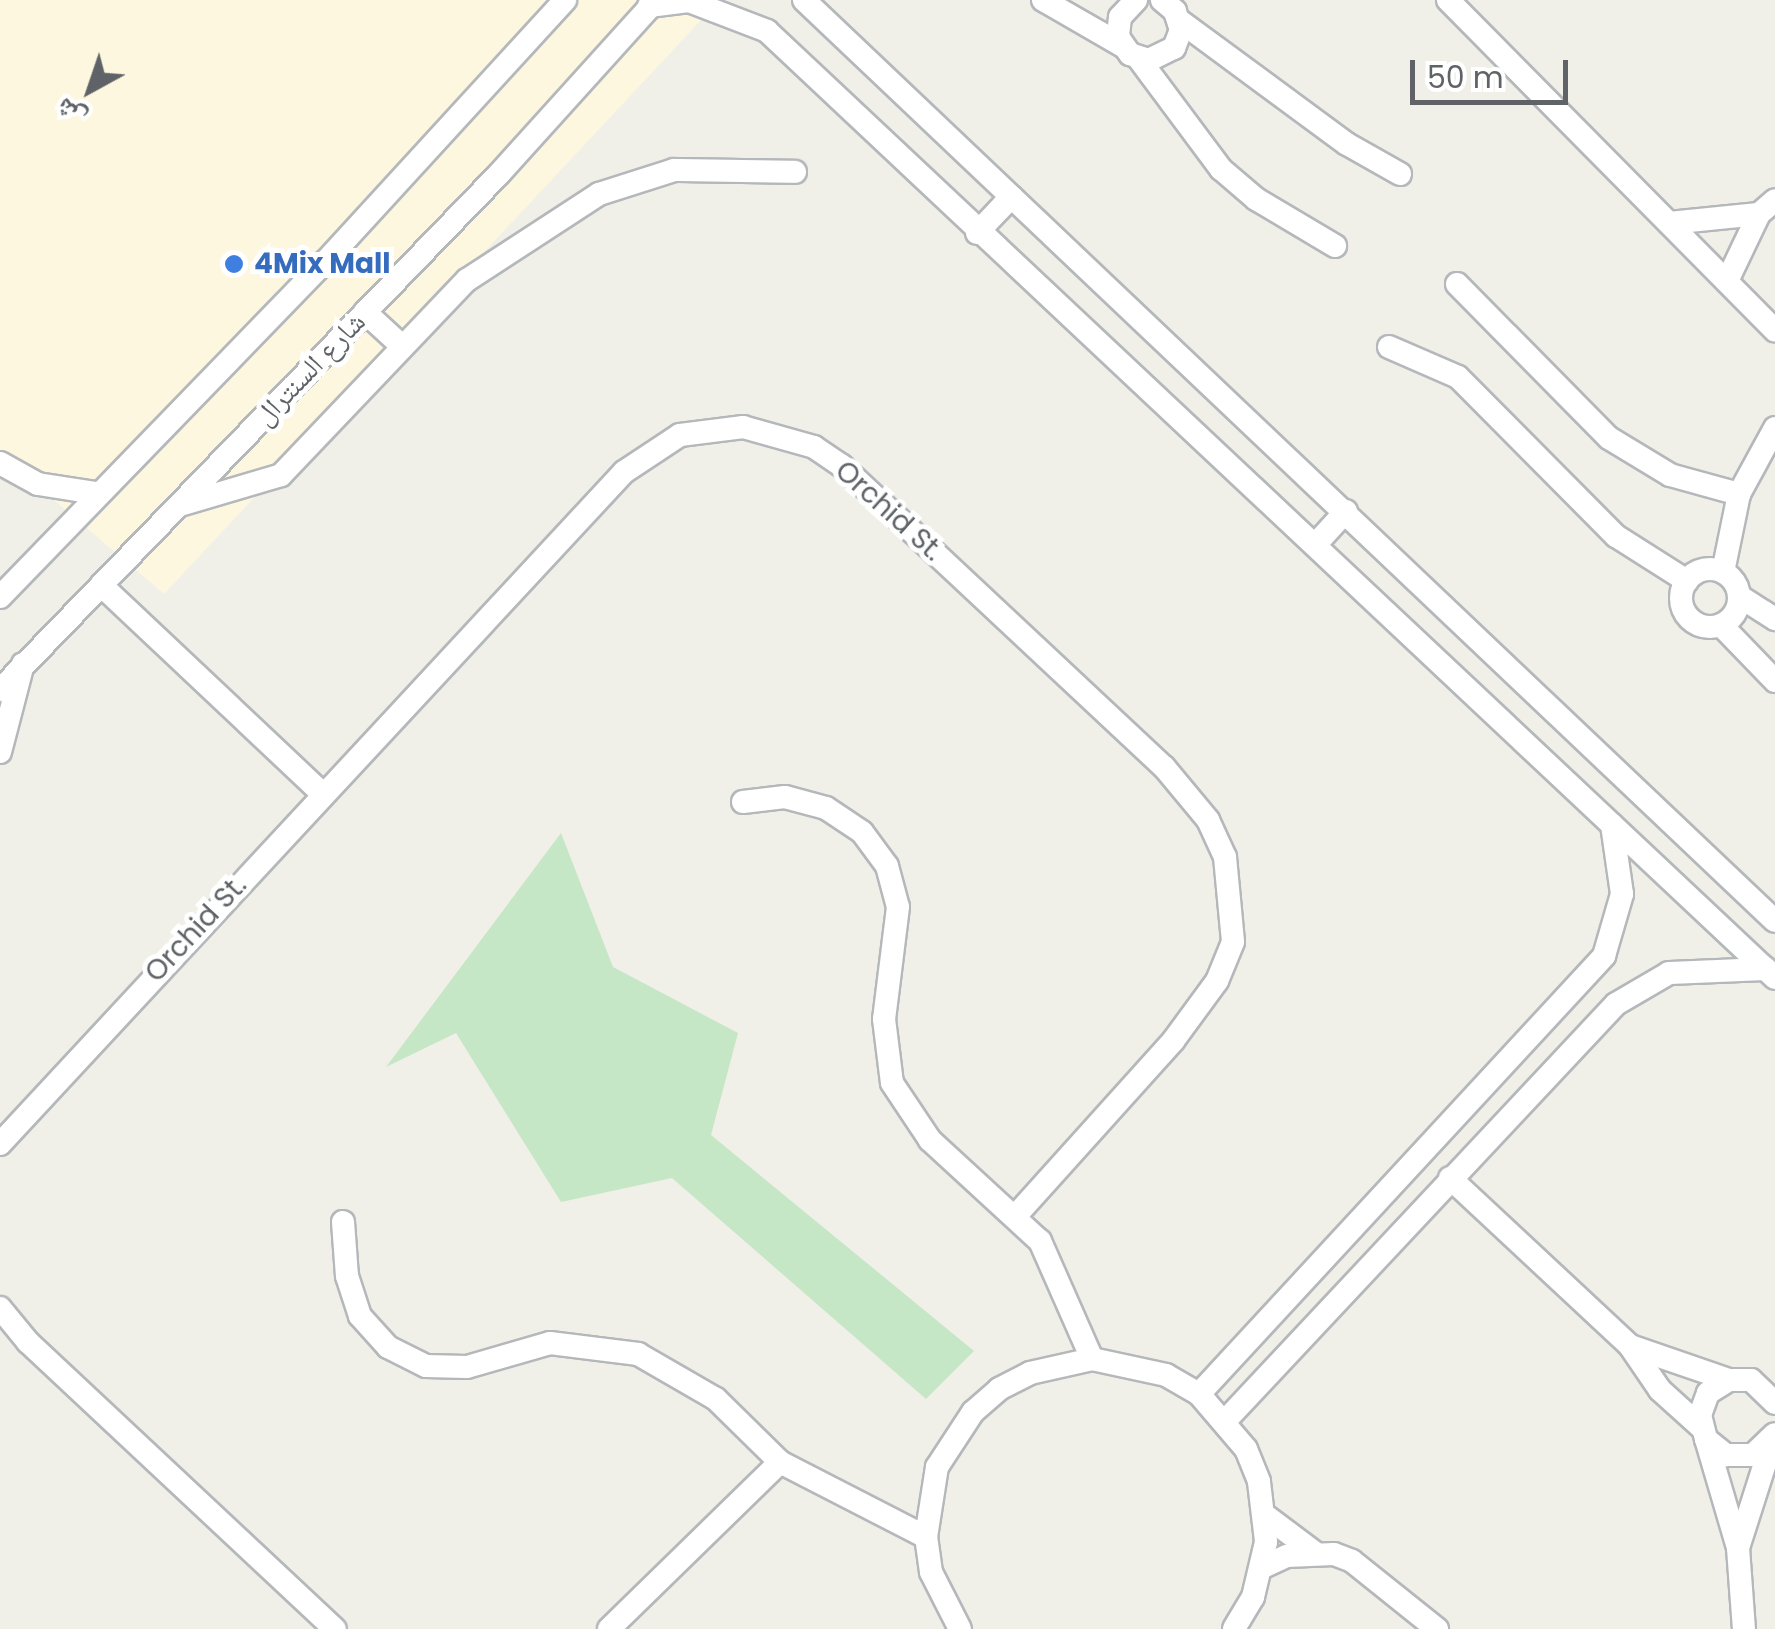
<!DOCTYPE html>
<meta charset="utf-8">
<style>
body{margin:0}
#map{position:relative;width:1775px;height:1629px;overflow:hidden;background:#f0efe8;font-family:Poppins,"Noto Naskh Arabic",sans-serif}
div>[style]{position:absolute}
.commercial>*{inset:0;background:#fdf7e0}
.green>*{inset:0;background:#c6e7c6}
.roads{filter:drop-shadow(2px 0 #b5b8bb) drop-shadow(-2px 0 #b5b8bb) drop-shadow(0 2px #b5b8bb) drop-shadow(0 -2px #b5b8bb)}
.minor>*{height:22px;margin:-11px;padding:0 11px;transform-origin:11px;border-radius:11px;background:#fff}
.minor>.ring{margin:-11px;padding:0;box-sizing:content-box;background:none;border:22px solid #fff;border-radius:50%}
.dots>*{width:28px;height:28px;translate:-50% -50%;box-sizing:border-box;border:5px solid #fff;border-radius:50%}
span{translate:-50% -50%;white-space:nowrap;text-align:center;line-height:1.15;-webkit-text-stroke:10px #fff;paint-order:stroke}
.shop-label{font-size:28px;color:#366cbe;font-weight:700}
.left{translate:0 -50%;text-align:left}
.street-label{font-size:28px;color:#5f6367}
.north{position:absolute;left:40px;top:40px;width:100px;height:100px;-webkit-text-stroke:8px #fff;paint-order:stroke;rotate:220deg;font-size:28px;font-weight:700;line-height:40px;text-align:center;color:#5f6367}
.north::after{content:'';display:block;margin:auto;width:35px;height:45px;background:#5f6367;clip-path:polygon(50% 0,100% 100%,50% 72%,0 100%)}
.scale{position:absolute;left:1410px;top:60px;width:158px;height:45px;box-sizing:border-box;border:5px solid #5f6367;border-top:0;padding-left:12px;font-size:30px;line-height:35px;white-space:nowrap;color:#5f6367;-webkit-text-stroke:8px #fff;paint-order:stroke}
</style>
<div id="map">
<div class="commercial">
<i style="clip-path:polygon(0 0,720px 0,164px 594px,0 454px)"></i>
</div>
<div class="green">
<i style="clip-path:polygon(561px 833px,613px 967px,738px 1033px,711px 1135px,974px 1351px,926px 1399px,672px 1178px,561px 1202px,456px 1033px,386px 1067px)"></i>
</div>
<div class="roads">
<div class="minor">
<i style="left:804px;top:0;width:1338px;rotate:43.49deg"></i>
<i style="left:1043px;top:0;width:92px;rotate:29.9deg"></i>
<i style="left:1136px;top:0;width:23px;rotate:133deg"></i>
<i style="left:1120px;top:17px;width:20px;rotate:96deg"></i>
<i style="left:1118px;top:37px;width:21px;rotate:55deg"></i>
<i style="left:1130px;top:54px;width:20px;rotate:18deg"></i>
<i style="left:1149px;top:60px;width:28px;rotate:-26deg"></i>
<i style="left:1174px;top:48px;width:19px;rotate:-69deg"></i>
<i style="left:1181px;top:30px;width:20px;rotate:-108deg"></i>
<i style="left:1175px;top:11px;width:17px;rotate:-140deg"></i>
<i style="left:1448px;top:0;width:465px;rotate:45.3deg"></i>
<i style="left:649px;top:6px;width:40px;rotate:-7.1deg"></i>
<i style="left:689px;top:1px;width:84px;rotate:21deg"></i>
<i style="left:767px;top:31px;width:1383px;rotate:43.21deg"></i>
<i style="left:1180px;top:21px;width:207px;rotate:36.4deg"></i>
<i style="left:1347px;top:144px;width:61px;rotate:29.5deg"></i>
<i style="left:1139px;top:59px;width:137px;rotate:53.3deg"></i>
<i style="left:1221px;top:169px;width:46px;rotate:40.6deg"></i>
<i style="left:1256px;top:199px;width:92px;rotate:30.7deg"></i>
<i style="left:1669px;top:223px;width:90px;rotate:-5.7deg"></i>
<i style="left:977px;top:233px;width:50px;rotate:-46.6deg"></i>
<i style="left:1727px;top:281px;width:74px;rotate:-64.5deg"></i>
<i style="left:1759px;top:214px;width:21px;rotate:-41deg"></i>
<i style="left:1457px;top:284px;width:216px;rotate:45.4deg"></i>
<i style="left:1609px;top:438px;width:71px;rotate:31.2deg"></i>
<i style="left:1670px;top:475px;width:72px;rotate:15.4deg"></i>
<i style="left:365px;top:312px;width:50px;rotate:42.6deg"></i>
<i style="left:1389px;top:347px;width:75px;rotate:23.5deg"></i>
<i style="left:1458px;top:377px;width:224px;rotate:45.2deg"></i>
<i style="left:1616px;top:536px;width:84px;rotate:32.4deg"></i>
<i style="left:0;top:463px;width:43px;rotate:28.9deg"></i>
<i style="left:38px;top:484px;width:59px;rotate:8.8deg"></i>
<i style="left:180px;top:505px;width:105px;rotate:-16.5deg"></i>
<i style="left:281px;top:475px;width:269px;rotate:-46.4deg"></i>
<i style="left:467px;top:280px;width:158px;rotate:-33.1deg"></i>
<i style="left:599px;top:194px;width:79px;rotate:-17.7deg"></i>
<i style="left:674px;top:170px;width:121px;rotate:0.9deg"></i>
<i style="left:1315px;top:545px;width:46px;rotate:-47.6deg"></i>
<i class="ring" style="left:1681px;top:569px;width:36px;height:36px"></i>
<i style="left:1723px;top:572px;width:80px;rotate:-78.4deg"></i>
<i style="left:1739px;top:494px;width:75px;rotate:-61.4deg"></i>
<i style="left:101px;top:585px;width:305px;rotate:43.3deg"></i>
<i style="left:1739px;top:596px;width:43px;rotate:32.6deg"></i>
<i style="left:0;top:597px;width:468px;rotate:-45.9deg"></i>
<i style="left:326px;top:261px;width:354px;rotate:-47.5deg"></i>
<i style="left:1721px;top:625px;width:78px;rotate:46deg"></i>
<i style="left:0;top:690px;width:718px;rotate:-45.96deg"></i>
<i style="left:499px;top:174px;width:234px;rotate:-47.9deg"></i>
<i style="left:0;top:752px;width:91px;rotate:-75.4deg"></i>
<i style="left:743px;top:802px;width:42px;rotate:-6.8deg"></i>
<i style="left:785px;top:797px;width:42px;rotate:15deg"></i>
<i style="left:826px;top:808px;width:43px;rotate:33.7deg"></i>
<i style="left:862px;top:832px;width:42px;rotate:53.7deg"></i>
<i style="left:887px;top:866px;width:42px;rotate:75deg"></i>
<i style="left:898px;top:907px;width:113px;rotate:97.1deg"></i>
<i style="left:884px;top:1019px;width:64px;rotate:82.9deg"></i>
<i style="left:892px;top:1083px;width:69px;rotate:56.3deg"></i>
<i style="left:930px;top:1140px;width:149px;rotate:42.6deg"></i>
<i style="left:1040px;top:1241px;width:129px;rotate:66.2deg"></i>
<i style="left:0;top:1144px;width:917px;rotate:-47.12deg"></i>
<i style="left:624px;top:472px;width:67px;rotate:-33.5deg"></i>
<i style="left:680px;top:435px;width:64px;rotate:-7.2deg"></i>
<i style="left:743px;top:427px;width:74px;rotate:15.7deg"></i>
<i style="left:814px;top:447px;width:34px;rotate:34deg"></i>
<i style="left:842px;top:466px;width:441px;rotate:43.1deg"></i>
<i style="left:1164px;top:767px;width:69px;rotate:50.3deg"></i>
<i style="left:1208px;top:820px;width:41px;rotate:65.3deg"></i>
<i style="left:1225px;top:857px;width:85px;rotate:84.6deg"></i>
<i style="left:1233px;top:942px;width:42px;rotate:112.3deg"></i>
<i style="left:1217px;top:981px;width:74px;rotate:126.3deg"></i>
<i style="left:1173px;top:1041px;width:233px;rotate:132deg"></i>
<i style="left:1450px;top:1178px;width:246px;rotate:43deg"></i>
<i style="left:1630px;top:1346px;width:53px;rotate:55.7deg"></i>
<i style="left:1660px;top:1390px;width:55px;rotate:42.1deg"></i>
<i style="left:343px;top:1222px;width:54px;rotate:85.8deg"></i>
<i style="left:347px;top:1276px;width:42px;rotate:72deg"></i>
<i style="left:360px;top:1316px;width:42px;rotate:47.9deg"></i>
<i style="left:388px;top:1347px;width:42px;rotate:26.6deg"></i>
<i style="left:426px;top:1366px;width:41px;rotate:1.4deg"></i>
<i style="left:467px;top:1367px;width:86px;rotate:-16.1deg"></i>
<i style="left:550px;top:1343px;width:89px;rotate:7.1deg"></i>
<i style="left:638px;top:1354px;width:90px;rotate:30deg"></i>
<i style="left:716px;top:1399px;width:90px;rotate:44.5deg"></i>
<i style="left:780px;top:1462px;width:164px;rotate:27.2deg"></i>
<i style="left:0;top:1308px;width:44px;rotate:50.5deg"></i>
<i style="left:28px;top:1342px;width:420px;rotate:43.1deg"></i>
<i style="left:1630px;top:1346px;width:105px;rotate:19deg"></i>
<i style="left:1199px;top:1394px;width:597px;rotate:-47.24deg"></i>
<i style="left:1604px;top:956px;width:65px;rotate:-73.8deg"></i>
<i style="left:1622px;top:894px;width:70px;rotate:-98.2deg"></i>
<i style="left:1775px;top:1403px;width:33px;rotate:-136deg"></i>
<i style="left:1751px;top:1380px;width:22px;rotate:180deg"></i>
<i style="left:1729px;top:1380px;width:25px;rotate:148deg"></i>
<i style="left:1708px;top:1393px;width:23px;rotate:110deg"></i>
<i style="left:1700px;top:1415px;width:25px;rotate:76deg"></i>
<i style="left:1706px;top:1439px;width:26px;rotate:39deg"></i>
<i style="left:1726px;top:1455px;width:27px"></i>
<i style="left:1753px;top:1455px;width:30px;rotate:-44deg"></i>
<i style="left:1226px;top:1420px;width:570px;rotate:-46.85deg"></i>
<i style="left:1616px;top:1004px;width:61px;rotate:-30.3deg"></i>
<i style="left:1669px;top:973px;width:97px;rotate:-2.4deg"></i>
<i style="left:1706px;top:1439px;width:114px;rotate:73.6deg"></i>
<i style="left:1738px;top:1548px;width:81px;rotate:85.8deg"></i>
<i style="left:1266px;top:1516px;width:60px;rotate:36.9deg"></i>
<i style="left:1738px;top:1548px;width:115px;rotate:-72.3deg"></i>
<i style="left:1263px;top:1567px;width:26px;rotate:-25deg"></i>
<i style="left:1287px;top:1556px;width:47px;rotate:-2.4deg"></i>
<i style="left:1334px;top:1554px;width:19px;rotate:21deg"></i>
<i style="left:1352px;top:1561px;width:109px;rotate:38.7deg"></i>
<i style="left:609px;top:1629px;width:239px;rotate:-44.3deg"></i>
<i style="left:960px;top:1629px;width:64px;rotate:-117deg"></i>
<i style="left:931px;top:1572px;width:35px;rotate:-98deg"></i>
<i style="left:926px;top:1537px;width:71px;rotate:-81.1deg"></i>
<i style="left:937px;top:1467px;width:66px;rotate:-56.8deg"></i>
<i style="left:973px;top:1412px;width:35px;rotate:-41deg"></i>
<i style="left:999px;top:1389px;width:35px;rotate:-27deg"></i>
<i style="left:1030px;top:1373px;width:64px;rotate:-12.7deg"></i>
<i style="left:1092px;top:1359px;width:76px;rotate:12.2deg"></i>
<i style="left:1166px;top:1375px;width:38px;rotate:30deg"></i>
<i style="left:1199px;top:1394px;width:72px;rotate:49.5deg"></i>
<i style="left:1246px;top:1449px;width:35px;rotate:68deg"></i>
<i style="left:1259px;top:1482px;width:60px;rotate:83.3deg"></i>
<i style="left:1266px;top:1542px;width:57px;rotate:103.3deg"></i>
<i style="left:1253px;top:1597px;width:37px;rotate:121deg"></i>
</div>
</div>
<div class="dots">
<i style="left:234px;top:264px;background:#3f7fe0"></i>
</div>
<div class="shop-label">
<span class="left" style="left:254px;top:264px">4Mix Mall</span>
</div>
<div class="street-label">
<span style="left:310px;top:369px;rotate:-46deg">شارع السنترال</span>
<span style="left:889px;top:511px;rotate:42deg">Orchid St.</span>
<span style="left:196px;top:929px;rotate:-47deg">Orchid St.</span>
</div>
<div class="north">ش</div>
<div class="scale">50 m</div>
</div>
